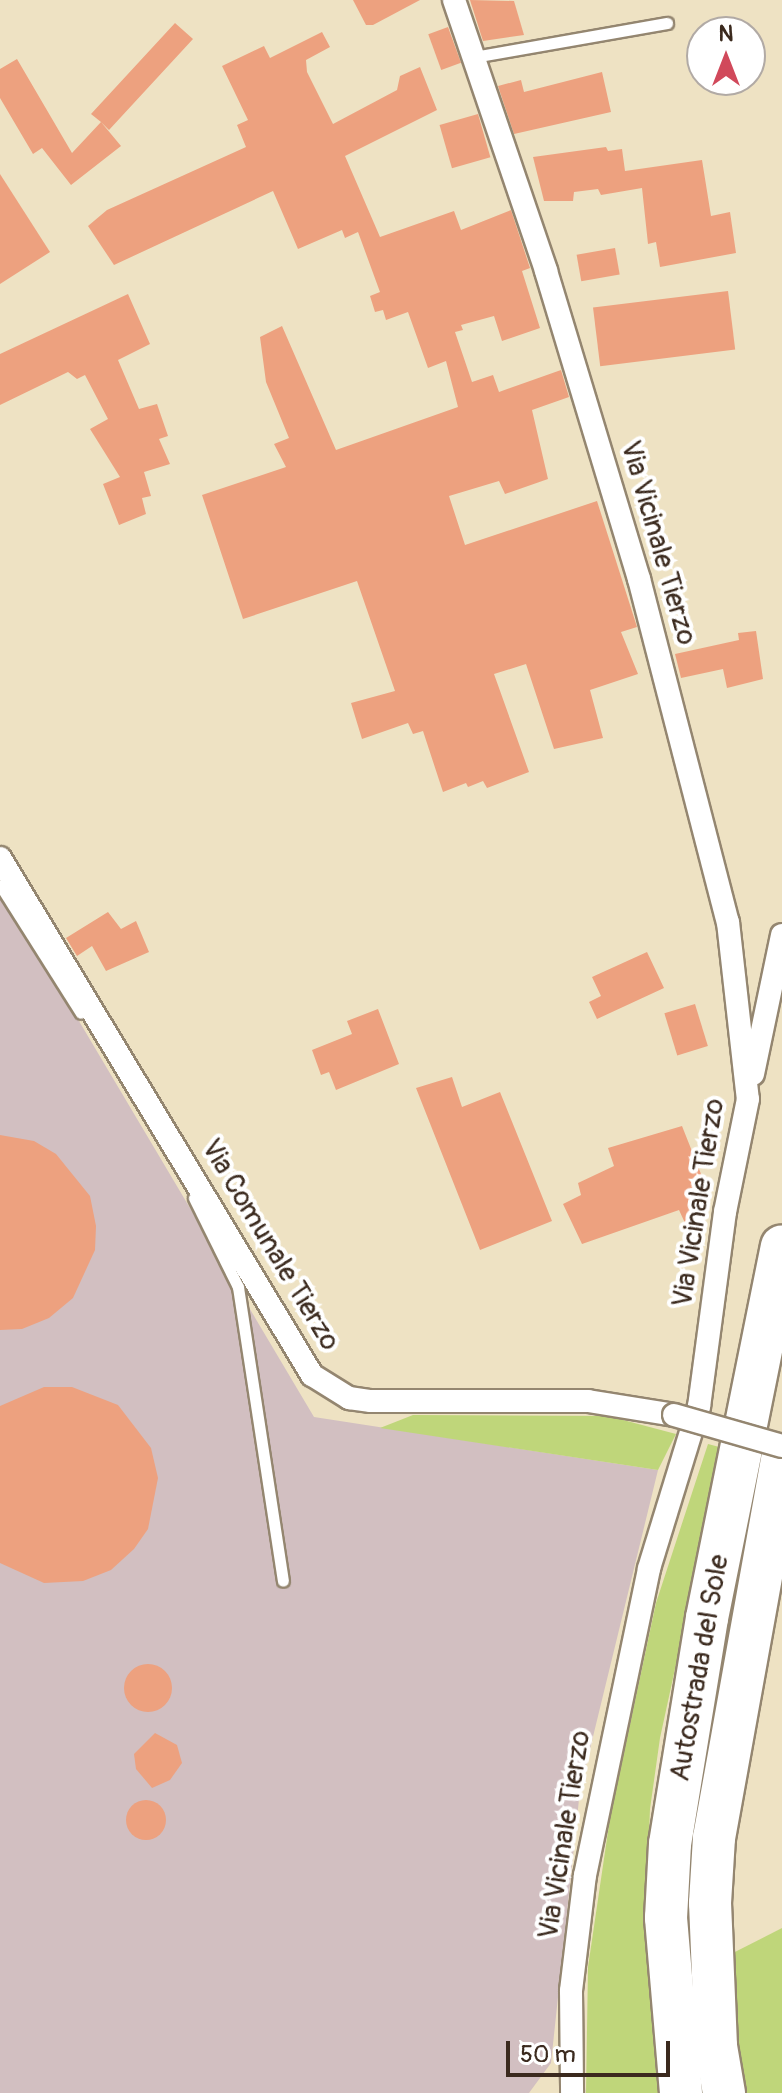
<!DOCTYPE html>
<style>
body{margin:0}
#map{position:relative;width:782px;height:2093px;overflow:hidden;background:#eee2c3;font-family:Pangolin,sans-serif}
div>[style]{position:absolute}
.industrial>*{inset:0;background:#d2bfc1}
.green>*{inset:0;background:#bfd67a}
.building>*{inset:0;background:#eda17f;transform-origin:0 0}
.round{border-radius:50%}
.roads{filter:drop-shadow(2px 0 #948670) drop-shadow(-2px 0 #948670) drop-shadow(0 2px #948670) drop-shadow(0 -2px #948670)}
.lane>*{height:11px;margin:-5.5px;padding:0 5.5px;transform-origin:5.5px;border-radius:5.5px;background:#fff}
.street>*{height:22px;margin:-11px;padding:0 11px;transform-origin:11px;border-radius:11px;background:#fff}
.highway>*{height:42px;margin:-21px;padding:0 21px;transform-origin:21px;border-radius:21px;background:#fff}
.bridges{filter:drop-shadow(2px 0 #948670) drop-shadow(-2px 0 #948670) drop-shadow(0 2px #948670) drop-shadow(0 -2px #948670)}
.street-bridge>*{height:22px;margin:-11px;padding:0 11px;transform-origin:11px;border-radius:11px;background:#fff}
span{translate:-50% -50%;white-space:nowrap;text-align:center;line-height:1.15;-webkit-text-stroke:8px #fff;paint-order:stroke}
.street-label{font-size:28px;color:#3b2a1e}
.north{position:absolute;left:686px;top:16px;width:80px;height:80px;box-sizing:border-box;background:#fff;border:2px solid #b1aaa5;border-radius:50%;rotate:0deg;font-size:22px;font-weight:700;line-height:32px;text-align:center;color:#3b2a1e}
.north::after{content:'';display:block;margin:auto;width:28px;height:36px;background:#d1495b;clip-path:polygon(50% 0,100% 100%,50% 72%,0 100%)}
.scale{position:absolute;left:506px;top:2041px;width:164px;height:36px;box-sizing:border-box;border:4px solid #3b2a1e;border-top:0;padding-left:10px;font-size:24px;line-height:28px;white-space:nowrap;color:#3b2a1e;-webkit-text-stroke:6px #fff;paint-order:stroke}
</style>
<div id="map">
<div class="industrial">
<i style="clip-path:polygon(0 888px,314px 1417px,658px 1470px,580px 1790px,551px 2063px,529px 2093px,0 2093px)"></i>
</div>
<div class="green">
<i style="clip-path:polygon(413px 1415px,608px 1416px,676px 1434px,658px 1470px,380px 1428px)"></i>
<i style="clip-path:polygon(708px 1444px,723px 1448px,660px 1738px,650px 1809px,646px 1907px,665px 2093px,586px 2093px,588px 1967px,610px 1818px,656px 1603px)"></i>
<i style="clip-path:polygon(782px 1928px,782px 2093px,740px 2093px,727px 1956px)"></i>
</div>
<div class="building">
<i style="clip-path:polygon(353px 0,420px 0,373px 25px,366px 25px)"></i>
<i style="clip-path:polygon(470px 0,514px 1px,524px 35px,483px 41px)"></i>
<i style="clip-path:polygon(175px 23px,193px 39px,109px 130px,101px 122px,121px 146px,71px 185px,42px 148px,33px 154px,0 98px,0 69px,17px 59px,72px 153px,101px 122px,91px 114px)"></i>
<i style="left:448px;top:27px;width:38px;height:21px;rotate:70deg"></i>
<i style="clip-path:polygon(322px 32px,330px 47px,306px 60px,307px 72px,333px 124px,397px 90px,400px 76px,420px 67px,437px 110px,345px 156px,380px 237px,454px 211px,461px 230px,511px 210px,530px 268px,522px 271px,540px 328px,502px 341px,494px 316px,461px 325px,463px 330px,455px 332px,472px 382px,493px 375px,499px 392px,561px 370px,569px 397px,532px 410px,548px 479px,505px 494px,499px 481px,449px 496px,465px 545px,597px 501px,637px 627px,621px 632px,638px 674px,590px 690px,603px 738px,554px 749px,526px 664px,494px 674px,529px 772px,487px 788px,483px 781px,468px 787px,466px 783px,443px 792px,423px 731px,413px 734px,408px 723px,362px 739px,351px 703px,395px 691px,357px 581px,243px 619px,202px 495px,286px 467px,274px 444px,289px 438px,266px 382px,260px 337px,282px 326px,336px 450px,458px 407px,446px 361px,428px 368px,408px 312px,386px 320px,383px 310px,375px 312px,370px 296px,380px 292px,358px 232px,345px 238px,342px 230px,298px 249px,273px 191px,114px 265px,88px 226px,107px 210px,246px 147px,237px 125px,248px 120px,222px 66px,264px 46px,270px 58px)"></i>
<i style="clip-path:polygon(602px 72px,611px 112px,514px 134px,498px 86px,521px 80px,524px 92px)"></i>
<i style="left:478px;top:114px;width:45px;height:40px;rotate:74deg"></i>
<i style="clip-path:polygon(606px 147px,608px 151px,622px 149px,625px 171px,702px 160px,711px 216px,730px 212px,736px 253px,660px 267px,656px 242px,648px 244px,642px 188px,601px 195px,598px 189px,574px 192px,573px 201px,544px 201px,533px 157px)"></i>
<i style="clip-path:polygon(0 174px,50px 252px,0 284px)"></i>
<i style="left:615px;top:248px;width:27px;height:39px;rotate:80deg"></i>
<i style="left:728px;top:291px;width:59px;height:136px;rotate:83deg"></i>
<i style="clip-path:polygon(128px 294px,150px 344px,118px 360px,139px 409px,157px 404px,168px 436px,159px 439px,170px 464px,144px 472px,151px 496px,142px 498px,146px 514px,119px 525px,103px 484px,120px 477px,90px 429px,108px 419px,85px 375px,77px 379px,68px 372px,0 405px,0 354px)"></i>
<i style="clip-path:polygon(756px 631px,763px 679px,727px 688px,723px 669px,681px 678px,675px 654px,739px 640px,738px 633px)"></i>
<i style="clip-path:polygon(108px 912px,121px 929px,136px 921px,149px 952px,106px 971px,92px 946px,77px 956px,66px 938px)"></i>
<i style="clip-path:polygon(647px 952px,664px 988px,597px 1019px,589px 1002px,601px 996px,592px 977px)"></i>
<i style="left:695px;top:1004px;width:44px;height:32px;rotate:73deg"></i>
<i style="clip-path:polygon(378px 1009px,399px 1064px,336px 1090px,329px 1072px,321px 1075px,312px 1050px,352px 1034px,347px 1021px)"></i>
<i style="clip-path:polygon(452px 1077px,462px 1107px,500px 1092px,552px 1221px,480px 1250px,416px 1088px)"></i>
<i style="clip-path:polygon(682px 1126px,703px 1179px,691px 1236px,679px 1210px,582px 1244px,563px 1204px,581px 1195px,578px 1183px,614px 1166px,608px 1148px)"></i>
<i style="clip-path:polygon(0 1135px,34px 1141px,56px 1154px,90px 1196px,96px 1226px,95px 1250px,73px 1298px,49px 1318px,22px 1329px,0 1330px)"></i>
<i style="clip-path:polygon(44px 1387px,72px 1387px,118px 1405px,151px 1448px,158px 1478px,148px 1529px,134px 1549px,111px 1570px,83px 1581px,44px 1583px,0 1563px,0 1406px)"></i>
<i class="round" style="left:124px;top:1664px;width:48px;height:48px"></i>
<i style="clip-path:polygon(155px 1733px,177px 1745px,182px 1763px,170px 1780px,152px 1788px,136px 1769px,134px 1754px)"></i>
<i class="round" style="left:126px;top:1800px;width:40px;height:40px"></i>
</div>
<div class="roads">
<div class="lane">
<i style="left:474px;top:57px;width:196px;rotate:-10deg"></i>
<i style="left:0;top:885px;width:151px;rotate:57.7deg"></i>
<i style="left:194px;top:1198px;width:99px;rotate:63.7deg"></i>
<i style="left:238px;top:1287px;width:297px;rotate:81.3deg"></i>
</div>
<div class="street">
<i style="left:454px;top:0;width:286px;rotate:71.2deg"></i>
<i style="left:546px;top:271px;width:322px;rotate:73.2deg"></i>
<i style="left:639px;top:579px;width:354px;rotate:75.5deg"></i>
<i style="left:728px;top:922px;width:178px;rotate:83.6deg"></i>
<i style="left:748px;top:1099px;width:115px;rotate:101.5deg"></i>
<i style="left:725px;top:1212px;width:196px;rotate:97.6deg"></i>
<i style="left:699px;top:1406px;width:170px;rotate:107.1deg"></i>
<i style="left:649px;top:1569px;width:313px;rotate:101.8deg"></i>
<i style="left:585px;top:1875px;width:117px;rotate:96.9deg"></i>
<i style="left:571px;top:1991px;width:102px;rotate:89.4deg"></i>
<i style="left:0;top:858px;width:604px;rotate:58.89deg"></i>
<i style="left:312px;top:1375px;width:44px;rotate:31.9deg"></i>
<i style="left:349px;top:1398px;width:22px;rotate:8deg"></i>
<i style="left:371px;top:1401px;width:217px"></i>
<i style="left:588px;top:1401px;width:87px;rotate:9.2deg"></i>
<i style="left:753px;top:1074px;width:142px;rotate:-78.2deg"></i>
</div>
<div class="highway">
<i style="left:681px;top:2093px;width:176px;rotate:-94.9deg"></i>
<i style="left:666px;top:1918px;width:74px;rotate:-86.9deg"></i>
<i style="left:670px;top:1844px;width:229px;rotate:-80.7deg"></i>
<i style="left:707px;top:1618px;width:379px;rotate:-78.6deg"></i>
<i style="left:724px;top:2093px;width:48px;rotate:-99.7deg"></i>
<i style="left:716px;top:2046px;width:143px;rotate:-92.4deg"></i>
<i style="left:710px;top:1903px;width:65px;rotate:-86.5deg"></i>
<i style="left:714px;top:1838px;width:384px;rotate:-79.8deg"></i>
</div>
</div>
<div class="bridges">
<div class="street-bridge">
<i style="left:674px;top:1415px;width:112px;rotate:16deg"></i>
</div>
</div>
<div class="street-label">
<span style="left:658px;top:543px;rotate:74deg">Via Vicinale Tierzo</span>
<span style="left:699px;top:1203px;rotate:-81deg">Via Vicinale Tierzo</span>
<span style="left:270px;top:1245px;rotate:59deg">Via Comunale Tierzo</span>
<span style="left:700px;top:1668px;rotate:-80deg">Autostrada del Sole</span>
<span style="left:565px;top:1835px;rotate:-81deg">Via Vicinale Tierzo</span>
</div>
<div class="north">N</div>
<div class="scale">50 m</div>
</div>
